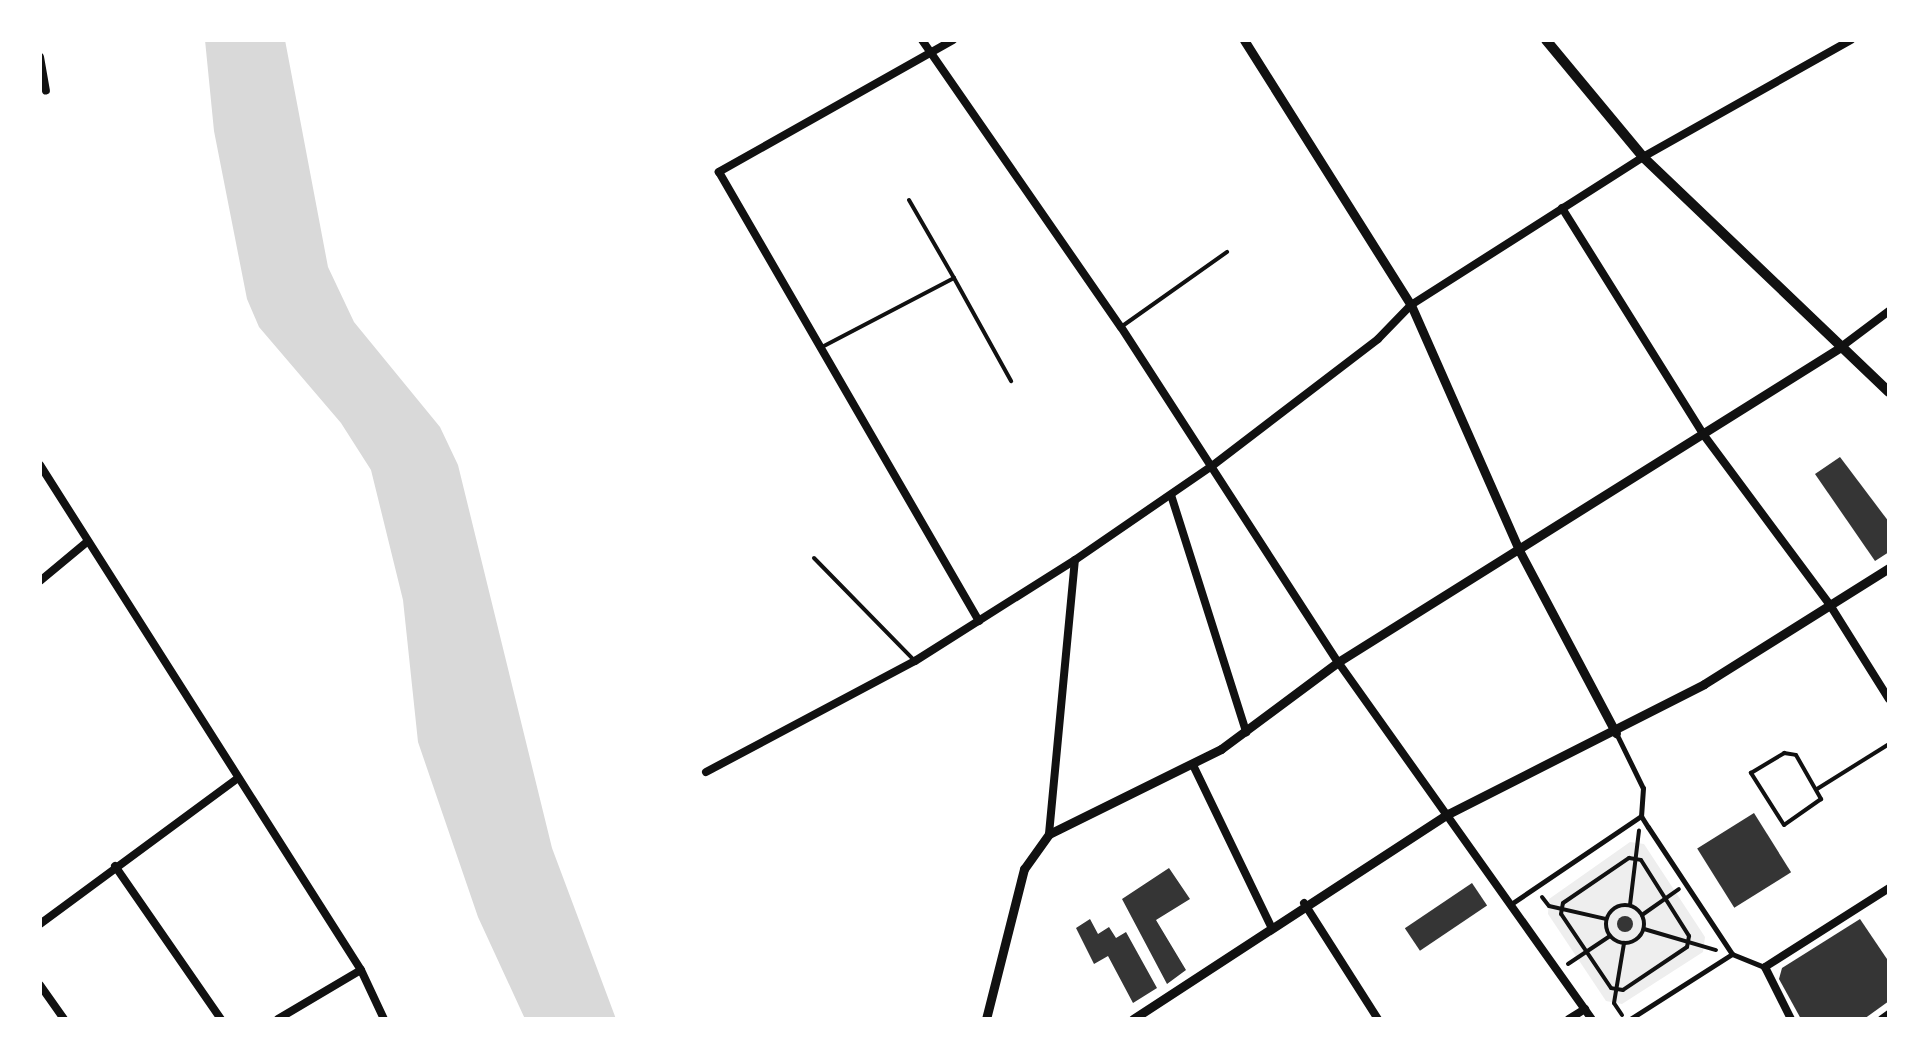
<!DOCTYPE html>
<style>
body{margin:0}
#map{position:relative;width:1929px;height:1059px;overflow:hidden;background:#fff;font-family:"Noto Sans",sans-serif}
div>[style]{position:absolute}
.green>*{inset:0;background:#eee}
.water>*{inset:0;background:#d9d9d9}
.building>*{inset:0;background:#353535;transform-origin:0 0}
.round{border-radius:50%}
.path>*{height:4px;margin:-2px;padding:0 2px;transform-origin:2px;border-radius:2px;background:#111}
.path>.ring{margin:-2px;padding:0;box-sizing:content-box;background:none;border:4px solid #111;border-radius:50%}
.service>*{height:4px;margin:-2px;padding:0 2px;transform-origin:2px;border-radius:2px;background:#111}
.pedestrian>*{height:5px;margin:-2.5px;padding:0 2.5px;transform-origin:2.5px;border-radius:2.5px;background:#111}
.minor>*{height:8px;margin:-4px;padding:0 4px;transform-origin:4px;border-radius:4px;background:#111}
.tertiary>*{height:9px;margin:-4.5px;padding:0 4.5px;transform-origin:4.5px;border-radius:4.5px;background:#111}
.secondary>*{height:10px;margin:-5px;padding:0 5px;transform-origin:5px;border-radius:5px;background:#111}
span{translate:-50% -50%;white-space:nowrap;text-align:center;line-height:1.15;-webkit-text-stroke:10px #fff;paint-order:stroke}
.frame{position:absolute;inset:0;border:42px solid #fff;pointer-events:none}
</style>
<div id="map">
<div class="green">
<i style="clip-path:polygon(1630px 842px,1644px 844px,1705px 937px,1703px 952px,1622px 1004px,1606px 1001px,1548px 914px,1549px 899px)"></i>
</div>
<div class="water">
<i style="clip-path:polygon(205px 40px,285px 40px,328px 267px,354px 322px,440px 427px,458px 465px,552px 848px,616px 1019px,525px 1019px,478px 917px,418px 742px,403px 600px,371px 470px,341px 423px,259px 327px,247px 299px,214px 131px)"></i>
</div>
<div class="building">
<i style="clip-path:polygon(1840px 457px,1889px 522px,1889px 552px,1875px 561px,1815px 474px)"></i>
<i style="left:1754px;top:813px;width:70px;height:67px;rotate:58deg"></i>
<i style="clip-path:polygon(1169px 868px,1190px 899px,1156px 920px,1186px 970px,1167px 984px,1122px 899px)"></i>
<i style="left:1472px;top:883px;width:27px;height:81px;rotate:56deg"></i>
<i class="round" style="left:1617px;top:916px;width:16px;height:16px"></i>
<i style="clip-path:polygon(1090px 919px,1098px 934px,1109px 927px,1116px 938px,1126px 932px,1157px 988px,1133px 1003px,1108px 956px,1094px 964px,1076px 928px)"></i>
<i style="clip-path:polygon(1860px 919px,1889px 962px,1889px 1001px,1864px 1019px,1801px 1019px,1779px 979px,1782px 968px)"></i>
</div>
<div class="path">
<i style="left:1629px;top:858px;width:12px;rotate:9deg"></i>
<i style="left:1641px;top:860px;width:90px;rotate:57.7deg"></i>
<i style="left:1689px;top:936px;width:11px;rotate:100deg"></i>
<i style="left:1687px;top:947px;width:77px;rotate:146.1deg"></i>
<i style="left:1623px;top:990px;width:12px;rotate:-171deg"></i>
<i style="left:1611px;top:988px;width:89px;rotate:-124deg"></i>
<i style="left:1561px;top:914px;width:11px;rotate:-80deg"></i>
<i style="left:1563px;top:903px;width:80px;rotate:-34.3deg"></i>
<i style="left:1542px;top:897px;width:11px;rotate:52deg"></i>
<i style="left:1549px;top:906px;width:58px;rotate:12.8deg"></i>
<i class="ring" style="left:1606px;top:905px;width:34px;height:34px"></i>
<i style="left:1630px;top:905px;width:75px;rotate:-83.1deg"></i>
<i style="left:1642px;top:915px;width:45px;rotate:-35.1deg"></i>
<i style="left:1644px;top:929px;width:75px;rotate:16.3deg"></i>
<i style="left:1568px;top:964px;width:50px;rotate:-33.7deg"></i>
<i style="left:1622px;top:1015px;width:14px;rotate:-124deg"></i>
<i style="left:1614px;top:1003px;width:61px;rotate:-80.5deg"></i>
</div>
<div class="service">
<i style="left:909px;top:200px;width:90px;rotate:60deg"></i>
<i style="left:1121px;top:327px;width:130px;rotate:-35.3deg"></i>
<i style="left:822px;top:347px;width:149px;rotate:-27.6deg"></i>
<i style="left:954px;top:278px;width:118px;rotate:61deg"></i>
<i style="left:814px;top:558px;width:144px;rotate:45.6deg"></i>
<i style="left:1784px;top:753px;width:12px;rotate:9deg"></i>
<i style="left:1796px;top:755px;width:51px;rotate:60.4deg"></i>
<i style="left:1821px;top:799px;width:45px;rotate:144.9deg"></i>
<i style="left:1784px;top:825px;width:62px;rotate:-122.4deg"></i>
<i style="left:1751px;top:773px;width:39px;rotate:-31deg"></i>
<i style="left:1817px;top:789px;width:85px;rotate:-32deg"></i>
</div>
<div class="pedestrian">
<i style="left:1616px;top:733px;width:61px;rotate:63.9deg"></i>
<i style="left:1643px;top:788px;width:28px;rotate:94deg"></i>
<i style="left:1641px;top:816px;width:13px;rotate:58deg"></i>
<i style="left:1648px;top:827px;width:152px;rotate:56.5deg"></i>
<i style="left:1732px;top:954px;width:35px;rotate:22deg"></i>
<i style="left:1511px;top:904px;width:157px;rotate:-34.1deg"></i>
<i style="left:1630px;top:1019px;width:121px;rotate:-32.5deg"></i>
</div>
<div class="minor">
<i style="left:922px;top:40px;width:349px;rotate:55.3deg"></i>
<i style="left:1121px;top:327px;width:399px;rotate:57.1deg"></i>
<i style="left:1338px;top:662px;width:438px;rotate:54.6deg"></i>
<i style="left:953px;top:40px;width:269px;rotate:150.6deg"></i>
<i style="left:719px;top:172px;width:519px;rotate:59.93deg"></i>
<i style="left:40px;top:57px;width:34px;rotate:80deg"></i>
<i style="left:1562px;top:208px;width:266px;rotate:58deg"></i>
<i style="left:1703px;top:434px;width:213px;rotate:53.4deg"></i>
<i style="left:1830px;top:605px;width:111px;rotate:57.9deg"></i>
<i style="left:1841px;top:347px;width:60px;rotate:-36.9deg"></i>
<i style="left:40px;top:465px;width:598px;rotate:57.56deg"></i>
<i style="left:361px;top:970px;width:54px;rotate:64.9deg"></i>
<i style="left:1171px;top:495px;width:249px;rotate:72.4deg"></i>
<i style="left:40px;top:581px;width:62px;rotate:-39.8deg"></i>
<i style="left:1193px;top:765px;width:179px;rotate:64.2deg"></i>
<i style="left:706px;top:772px;width:237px;rotate:-28deg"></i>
<i style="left:915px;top:661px;width:189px;rotate:-32.3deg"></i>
<i style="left:1075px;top:560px;width:166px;rotate:-34.5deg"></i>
<i style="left:1212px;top:466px;width:209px;rotate:-37.4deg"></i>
<i style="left:1378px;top:339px;width:47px;rotate:-45.9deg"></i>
<i style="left:1411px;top:305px;width:275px;rotate:-32.5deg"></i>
<i style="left:1643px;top:157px;width:239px;rotate:-29.4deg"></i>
<i style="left:1049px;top:834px;width:275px;rotate:-84.6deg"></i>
<i style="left:115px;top:866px;width:186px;rotate:55.3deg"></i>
<i style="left:1304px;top:903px;width:138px;rotate:57.5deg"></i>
<i style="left:40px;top:924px;width:245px;rotate:-36.4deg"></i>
<i style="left:40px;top:985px;width:42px;rotate:54.8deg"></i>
<i style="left:278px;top:1019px;width:96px;rotate:-30.6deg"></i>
<i style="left:1569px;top:1019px;width:19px;rotate:-32deg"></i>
<i style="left:1791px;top:1019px;width:58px;rotate:-116.6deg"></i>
<i style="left:1765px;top:967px;width:147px;rotate:-32.5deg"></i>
<i style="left:1882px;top:1019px;width:9px;rotate:-36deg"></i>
</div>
<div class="tertiary">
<i style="left:1244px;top:40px;width:313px;rotate:57.8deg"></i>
<i style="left:1411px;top:305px;width:270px;rotate:66.2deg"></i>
<i style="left:1520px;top:552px;width:205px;rotate:62.1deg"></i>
<i style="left:986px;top:1019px;width:155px;rotate:-75.8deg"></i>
<i style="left:1024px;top:869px;width:43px;rotate:-54.5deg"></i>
<i style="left:1049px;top:834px;width:192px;rotate:-26.3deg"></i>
<i style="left:1221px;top:749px;width:146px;rotate:-36.6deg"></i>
<i style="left:1338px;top:662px;width:593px;rotate:-32.06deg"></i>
<i style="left:1133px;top:1019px;width:376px;rotate:-33.1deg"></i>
<i style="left:1448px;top:814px;width:287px;rotate:-26.9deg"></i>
<i style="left:1704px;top:684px;width:218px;rotate:-32.1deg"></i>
</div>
<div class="secondary">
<i style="left:1546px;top:40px;width:152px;rotate:50.3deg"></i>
<i style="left:1643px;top:157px;width:340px;rotate:43.7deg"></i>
</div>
<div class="frame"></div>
</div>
